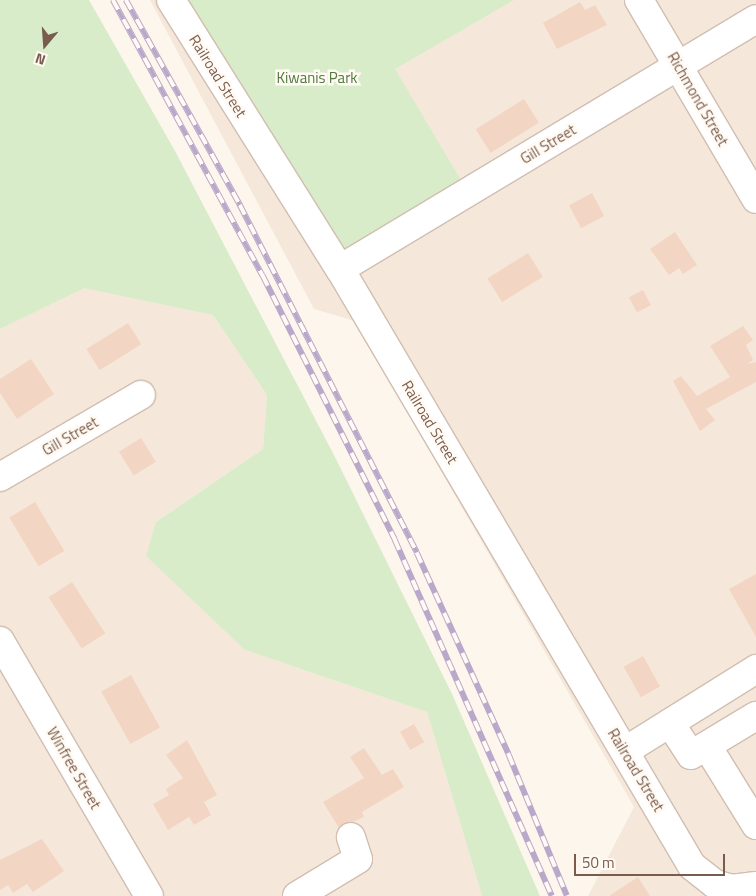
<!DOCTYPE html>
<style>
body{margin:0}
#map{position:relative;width:756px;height:896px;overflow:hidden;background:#fdf6ec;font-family:"Titillium Web",sans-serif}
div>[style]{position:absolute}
.residential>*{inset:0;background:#f5e8da}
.green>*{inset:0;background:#d8ecc9}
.building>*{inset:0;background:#f3d5c3;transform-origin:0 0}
.roads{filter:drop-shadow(1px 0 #d1beb0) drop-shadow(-1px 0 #d1beb0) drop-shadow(0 1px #d1beb0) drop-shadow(0 -1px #d1beb0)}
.minor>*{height:28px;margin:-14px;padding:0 14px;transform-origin:14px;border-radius:14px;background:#fff}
.rail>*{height:5.5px;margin-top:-2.75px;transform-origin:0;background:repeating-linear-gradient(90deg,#fffaf3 0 11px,#b9a8c9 0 22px);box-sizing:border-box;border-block:1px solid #b9a8c9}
span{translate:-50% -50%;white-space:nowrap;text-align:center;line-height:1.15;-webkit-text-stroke:5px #fffaf3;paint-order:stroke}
.street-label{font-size:15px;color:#7a5c4d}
.park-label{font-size:15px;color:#537a41}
.north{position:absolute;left:20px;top:20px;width:50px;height:50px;-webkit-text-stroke:4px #fffaf3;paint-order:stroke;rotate:198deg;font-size:14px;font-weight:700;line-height:20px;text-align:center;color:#7a5c4d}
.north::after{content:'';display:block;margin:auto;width:18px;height:22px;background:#7a5c4d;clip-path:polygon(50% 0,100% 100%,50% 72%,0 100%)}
.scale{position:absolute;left:574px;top:854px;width:151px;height:22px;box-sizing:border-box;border:2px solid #7a5c4d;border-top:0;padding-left:6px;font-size:15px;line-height:18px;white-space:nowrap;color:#7a5c4d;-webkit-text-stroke:4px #fffaf3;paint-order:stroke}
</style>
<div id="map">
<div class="residential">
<i style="clip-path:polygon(150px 0,756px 0,756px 896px,588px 896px,634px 807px,355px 321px,314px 309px)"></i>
<i style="clip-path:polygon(84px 287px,213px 315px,267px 395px,263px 449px,156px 522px,245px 650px,427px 712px,482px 896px,0 896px,0 329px)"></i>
</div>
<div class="green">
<i style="clip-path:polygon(0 0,89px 0,175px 151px,335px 457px,453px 696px,540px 896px,482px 896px,427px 712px,245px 650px,146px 556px,156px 522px,263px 449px,267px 395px,213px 315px,84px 288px,0 329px)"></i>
<i style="clip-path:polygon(170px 0,514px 0,395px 69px,468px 192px,348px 264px)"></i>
</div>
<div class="building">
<i style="clip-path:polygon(580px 2px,585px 10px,595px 5px,607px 25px,557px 49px,543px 23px)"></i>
<i style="left:524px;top:99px;width:28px;height:57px;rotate:58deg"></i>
<i style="left:592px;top:193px;width:26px;height:26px;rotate:62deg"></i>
<i style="clip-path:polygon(675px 232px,697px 265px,683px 274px,679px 268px,669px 275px,650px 249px)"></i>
<i style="left:528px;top:253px;width:28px;height:48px;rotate:58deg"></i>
<i style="left:643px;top:290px;width:17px;height:16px;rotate:62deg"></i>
<i style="left:128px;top:323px;width:25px;height:49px;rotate:58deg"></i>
<i style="clip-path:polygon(743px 326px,753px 340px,746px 345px,753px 360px,747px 364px,756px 362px,756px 382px,706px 409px,715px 420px,700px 431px,673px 381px,681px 376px,697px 396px,730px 377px,710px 346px)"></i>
<i style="clip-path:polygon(31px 359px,54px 394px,17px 419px,0 393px,0 379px)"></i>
<i style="left:141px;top:438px;width:28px;height:26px;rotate:58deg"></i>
<i style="left:35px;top:502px;width:57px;height:30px;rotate:59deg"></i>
<i style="clip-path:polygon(756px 574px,756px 637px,729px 589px)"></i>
<i style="left:72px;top:582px;width:61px;height:28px;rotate:57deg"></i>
<i style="left:643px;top:656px;width:35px;height:22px;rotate:61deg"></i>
<i style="left:131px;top:675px;width:60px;height:34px;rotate:61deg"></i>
<i style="left:414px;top:724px;width:21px;height:16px;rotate:61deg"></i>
<i style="clip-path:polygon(187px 740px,217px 795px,204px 802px,211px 815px,194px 825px,189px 817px,168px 830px,153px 804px,169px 795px,166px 789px,183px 778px,166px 755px)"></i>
<i style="clip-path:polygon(364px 748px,382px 775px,393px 769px,404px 787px,362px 812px,364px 817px,339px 828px,323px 802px,364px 778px,350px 757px)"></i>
<i style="clip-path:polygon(42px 839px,64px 871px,33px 892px,27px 884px,13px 893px,8px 885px,0 890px,0 860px)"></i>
<i style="clip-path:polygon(638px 877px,650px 896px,609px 896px)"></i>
</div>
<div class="roads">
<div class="minor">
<i style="left:171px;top:0;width:318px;rotate:57.9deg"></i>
<i style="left:340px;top:269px;width:693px;rotate:59.48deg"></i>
<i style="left:692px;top:866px;width:29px;rotate:38deg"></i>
<i style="left:715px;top:884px;width:17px;rotate:17deg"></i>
<i style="left:731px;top:889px;width:25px;rotate:-7deg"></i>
<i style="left:639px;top:0;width:231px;rotate:59.5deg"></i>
<i style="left:340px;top:269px;width:485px;rotate:-31deg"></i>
<i style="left:0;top:477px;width:163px;rotate:-30.2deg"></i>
<i style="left:0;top:641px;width:295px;rotate:59.7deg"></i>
<i style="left:670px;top:723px;width:38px;rotate:57deg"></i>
<i style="left:691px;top:755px;width:76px;rotate:-31deg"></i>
<i style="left:707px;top:746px;width:93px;rotate:58.2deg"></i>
<i style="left:625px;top:751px;width:155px;rotate:-32deg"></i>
<i style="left:297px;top:896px;width:71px;rotate:-31.2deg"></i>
<i style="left:358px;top:859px;width:23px;rotate:-108deg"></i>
</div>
</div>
<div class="rail">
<i style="left:113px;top:0;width:314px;rotate:61.5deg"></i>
<i style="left:263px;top:276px;width:295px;rotate:63.4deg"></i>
<i style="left:395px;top:540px;width:389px;rotate:66.2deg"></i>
<i style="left:126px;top:0;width:235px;rotate:60.9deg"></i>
<i style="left:240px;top:205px;width:390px;rotate:63deg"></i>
<i style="left:417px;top:553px;width:222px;rotate:65.5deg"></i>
<i style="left:509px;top:755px;width:152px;rotate:67.6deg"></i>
</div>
<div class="street-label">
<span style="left:218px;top:76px;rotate:58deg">Railroad Street</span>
<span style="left:698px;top:99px;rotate:60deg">Richmond Street</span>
<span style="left:548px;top:144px;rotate:-31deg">Gill Street</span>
<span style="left:430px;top:422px;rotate:59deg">Railroad Street</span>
<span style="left:70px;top:436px;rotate:-30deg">Gill Street</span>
<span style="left:74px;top:768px;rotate:60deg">Winfree Street</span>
<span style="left:636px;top:770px;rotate:59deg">Railroad Street</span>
</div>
<div class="park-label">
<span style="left:317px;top:78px">Kiwanis Park</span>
</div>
<div class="north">N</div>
<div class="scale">50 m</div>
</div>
